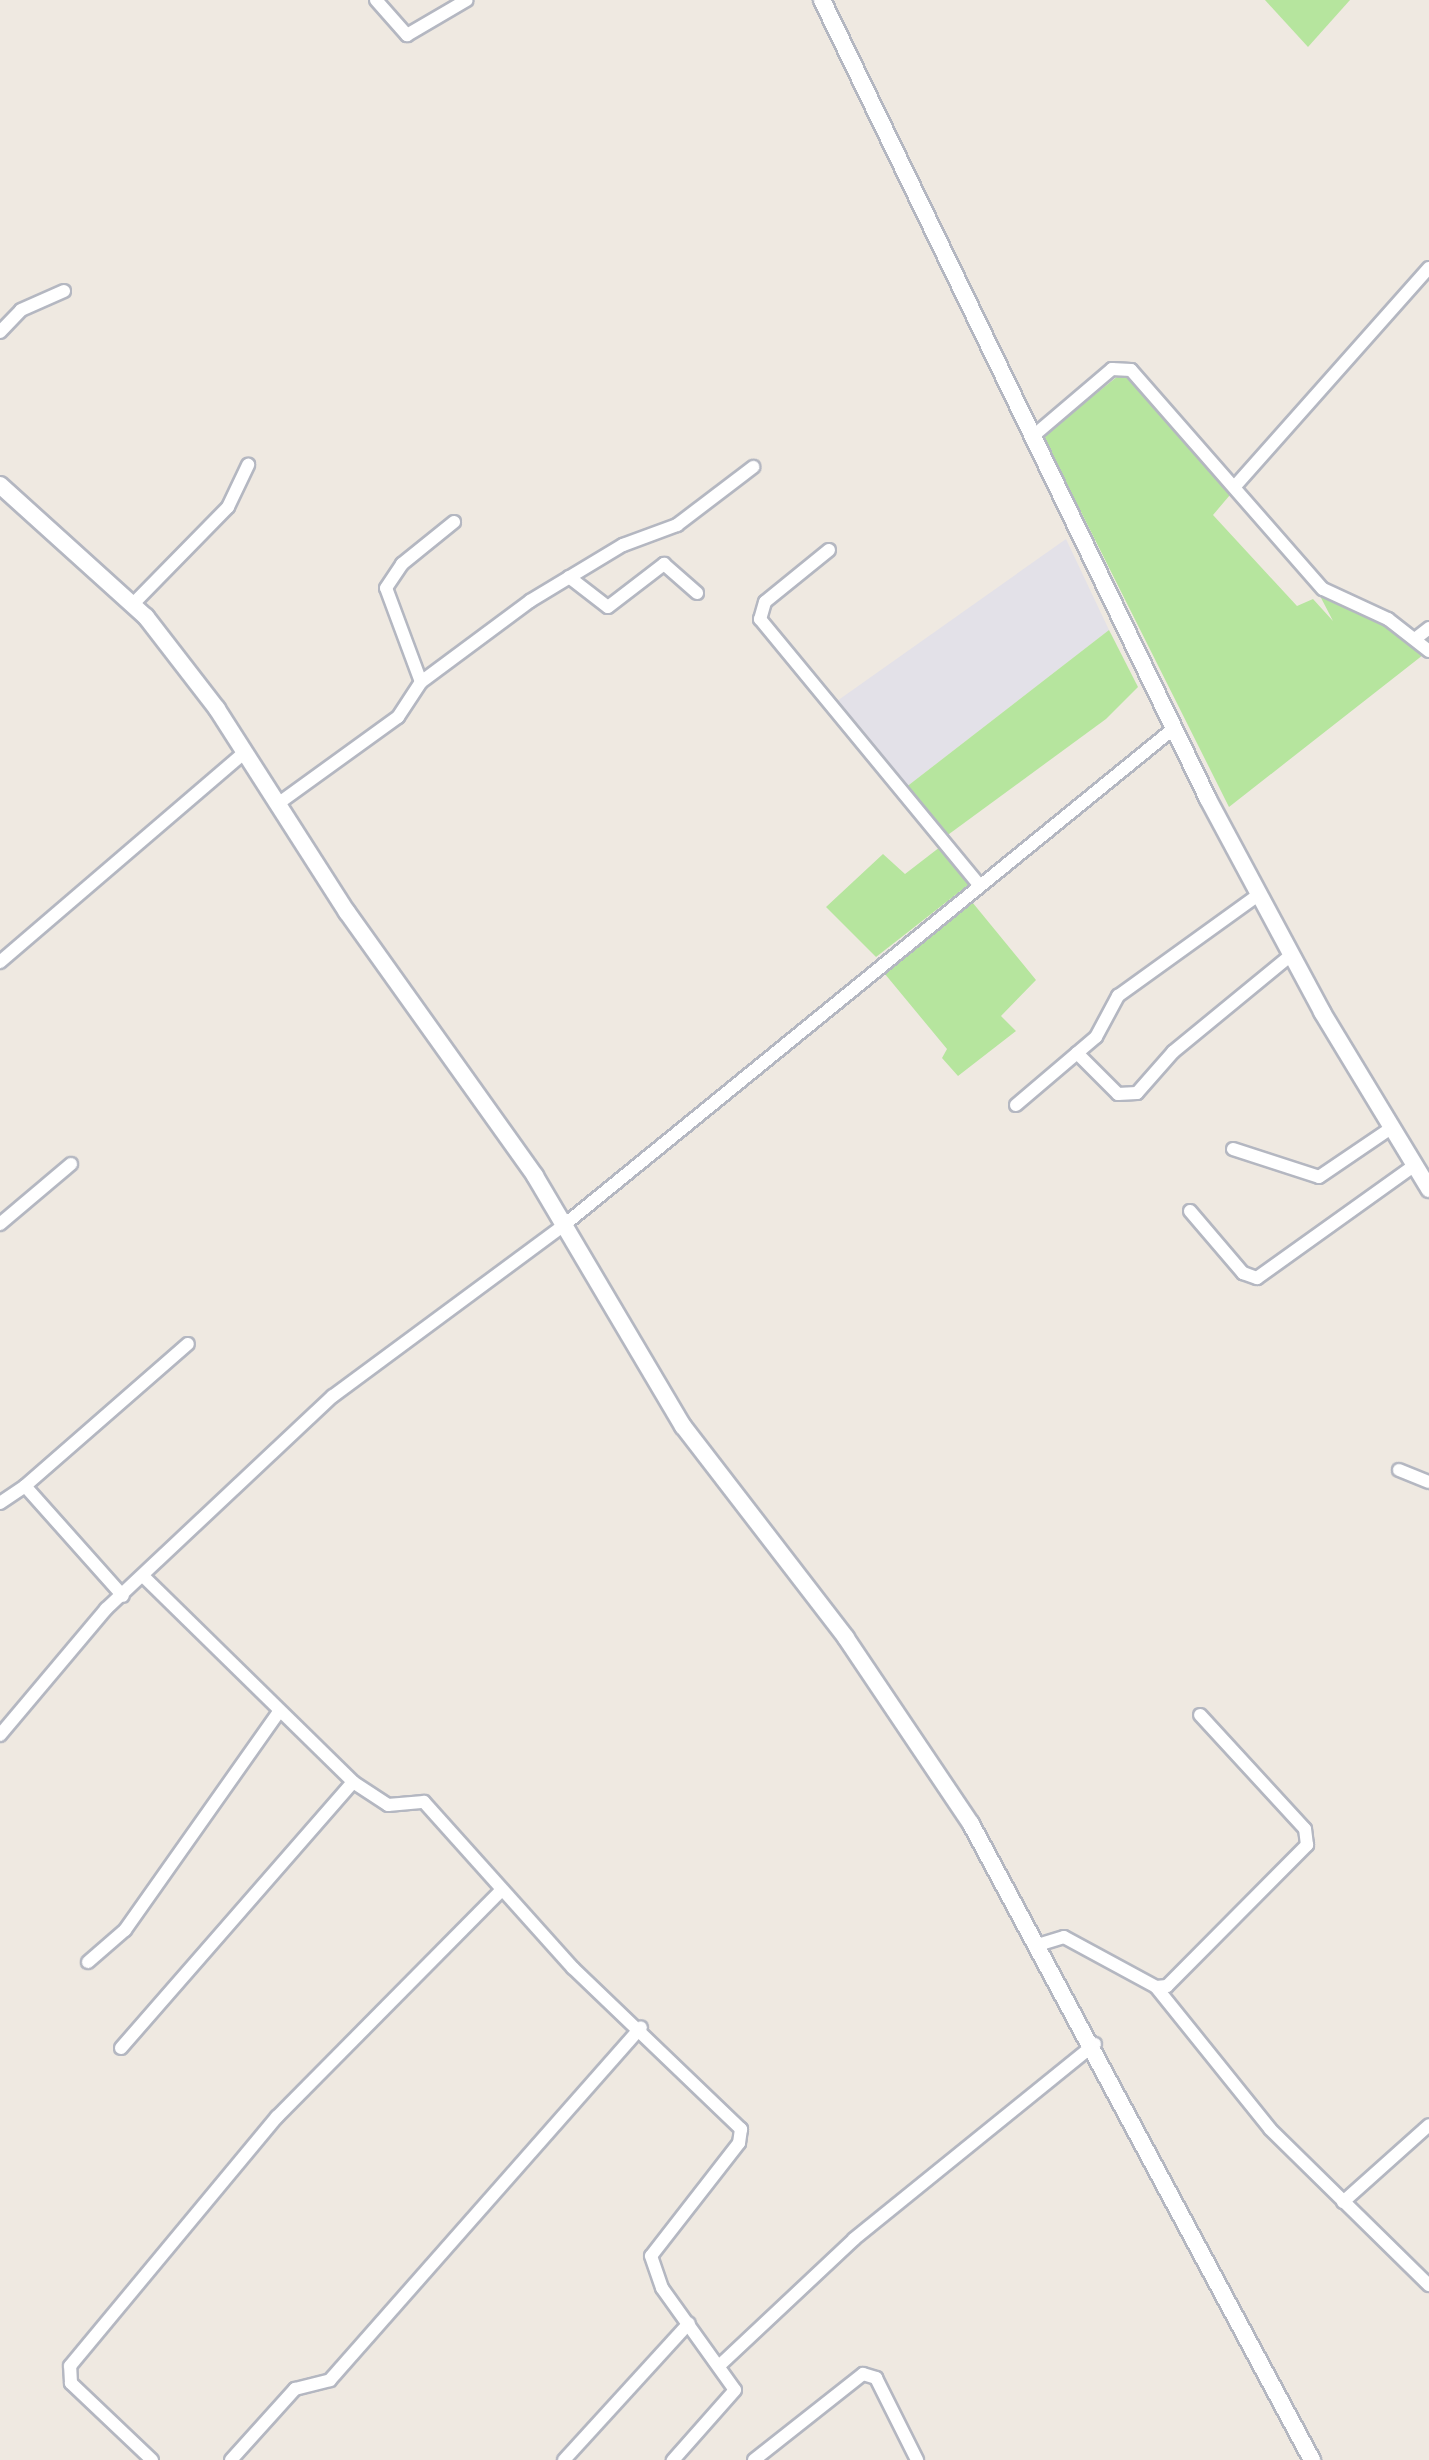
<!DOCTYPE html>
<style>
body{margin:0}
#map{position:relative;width:1429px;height:2460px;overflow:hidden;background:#efe9e1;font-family:"Open Sans",sans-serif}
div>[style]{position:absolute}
.industrial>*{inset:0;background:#e3e1e8}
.green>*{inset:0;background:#b6e59e}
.roads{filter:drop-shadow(2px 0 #b4b7c1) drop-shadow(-2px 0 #b4b7c1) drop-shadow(0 2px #b4b7c1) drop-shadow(0 -2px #b4b7c1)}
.minor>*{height:12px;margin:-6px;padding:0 6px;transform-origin:6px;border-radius:6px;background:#fff}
.tertiary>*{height:16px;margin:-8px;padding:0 8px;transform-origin:8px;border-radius:8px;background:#fff}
span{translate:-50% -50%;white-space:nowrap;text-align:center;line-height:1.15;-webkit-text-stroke:7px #fff;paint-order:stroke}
</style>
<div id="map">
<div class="industrial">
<i style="clip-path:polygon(1066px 539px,1109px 630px,905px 788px,837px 701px)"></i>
</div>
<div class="green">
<i style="clip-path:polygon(1265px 0,1350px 0,1308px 47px)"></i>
<i style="clip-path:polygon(1123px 372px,1235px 489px,1213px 515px,1297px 606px,1313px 599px,1333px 621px,1318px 592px,1403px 634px,1423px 655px,1229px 807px,1043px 436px)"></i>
<i style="clip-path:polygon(1109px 630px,1138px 687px,1106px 719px,945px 837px,905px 788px)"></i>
<i style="clip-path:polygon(940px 847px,972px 882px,876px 957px,826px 907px,883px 854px,905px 874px)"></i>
<i style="clip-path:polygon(968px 897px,1036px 980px,1001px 1016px,1016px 1031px,958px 1076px,942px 1058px,947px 1049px,880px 968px)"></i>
</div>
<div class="roads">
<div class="minor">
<i style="left:376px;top:0;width:47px;rotate:48.5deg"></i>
<i style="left:407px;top:35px;width:69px;rotate:-30.3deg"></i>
<i style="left:0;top:332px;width:30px;rotate:-46deg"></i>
<i style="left:21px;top:310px;width:47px;rotate:-23.8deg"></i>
<i style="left:1032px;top:437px;width:105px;rotate:-40.4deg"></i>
<i style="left:1112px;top:369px;width:19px;rotate:3deg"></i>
<i style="left:1131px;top:370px;width:291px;rotate:48.8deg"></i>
<i style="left:1323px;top:589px;width:72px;rotate:24.8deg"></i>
<i style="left:1388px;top:619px;width:52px;rotate:38deg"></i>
<i style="left:1237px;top:484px;width:289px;rotate:-48.4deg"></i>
<i style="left:829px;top:550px;width:82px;rotate:140.9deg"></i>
<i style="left:765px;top:602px;width:18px;rotate:106deg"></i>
<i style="left:760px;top:619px;width:342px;rotate:50.5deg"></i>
<i style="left:569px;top:577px;width:49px;rotate:37.6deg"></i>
<i style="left:608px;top:607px;width:71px;rotate:-37.5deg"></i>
<i style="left:664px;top:564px;width:44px;rotate:41.3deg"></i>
<i style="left:133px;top:604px;width:136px;rotate:-45.6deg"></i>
<i style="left:228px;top:507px;width:47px;rotate:-64.5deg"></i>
<i style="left:1415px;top:639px;width:18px;rotate:-38deg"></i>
<i style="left:421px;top:682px;width:100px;rotate:-110.4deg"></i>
<i style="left:386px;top:588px;width:29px;rotate:-56deg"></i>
<i style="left:402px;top:564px;width:67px;rotate:-38.9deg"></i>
<i style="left:279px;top:803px;width:147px;rotate:-35.9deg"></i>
<i style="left:398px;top:717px;width:42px;rotate:-56.7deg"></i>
<i style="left:421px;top:682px;width:136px;rotate:-36.6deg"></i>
<i style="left:530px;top:601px;width:109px;rotate:-31.1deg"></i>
<i style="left:623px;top:545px;width:58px;rotate:-20.3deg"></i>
<i style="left:677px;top:525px;width:96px;rotate:-37.3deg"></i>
<i style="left:0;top:962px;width:323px;rotate:-40.6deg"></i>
<i style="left:1077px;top:1053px;width:58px;rotate:45deg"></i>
<i style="left:1118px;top:1094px;width:19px;rotate:-3deg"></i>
<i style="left:1137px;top:1093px;width:55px;rotate:-48.7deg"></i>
<i style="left:1173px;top:1052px;width:153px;rotate:-39.4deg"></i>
<i style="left:1016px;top:1105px;width:105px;rotate:-40.4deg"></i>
<i style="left:1096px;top:1037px;width:47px;rotate:-61.8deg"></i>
<i style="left:1118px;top:996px;width:173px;rotate:-35.8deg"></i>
<i style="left:1233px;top:1149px;width:90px;rotate:18deg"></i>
<i style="left:1319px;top:1177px;width:87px;rotate:-34.2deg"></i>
<i style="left:1190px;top:1211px;width:82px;rotate:49.5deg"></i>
<i style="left:1243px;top:1273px;width:15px;rotate:20deg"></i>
<i style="left:1257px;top:1278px;width:194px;rotate:-35.6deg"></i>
<i style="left:0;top:1224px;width:93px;rotate:-40.2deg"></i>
<i style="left:1399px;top:1470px;width:32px;rotate:22deg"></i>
<i style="left:25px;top:1486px;width:216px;rotate:-41.1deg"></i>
<i style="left:0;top:1503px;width:30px;rotate:-34deg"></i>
<i style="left:25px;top:1486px;width:147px;rotate:48.3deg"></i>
<i style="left:144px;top:1577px;width:293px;rotate:44.4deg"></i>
<i style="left:353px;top:1782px;width:42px;rotate:33.3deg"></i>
<i style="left:388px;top:1805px;width:36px;rotate:-5deg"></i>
<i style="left:424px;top:1802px;width:223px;rotate:48.1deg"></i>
<i style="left:573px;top:1968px;width:233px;rotate:43.8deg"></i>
<i style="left:741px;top:2129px;width:14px;rotate:98deg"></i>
<i style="left:739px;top:2143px;width:143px;rotate:127.9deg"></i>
<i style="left:651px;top:2256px;width:34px;rotate:71deg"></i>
<i style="left:662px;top:2288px;width:125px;rotate:54.4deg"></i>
<i style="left:735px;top:2390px;width:94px;rotate:131.5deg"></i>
<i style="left:0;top:1735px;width:165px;rotate:-49.9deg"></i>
<i style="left:106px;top:1609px;width:311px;rotate:-43.2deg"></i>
<i style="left:333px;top:1396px;width:287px;rotate:-36.5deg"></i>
<i style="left:564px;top:1225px;width:785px;rotate:-39.16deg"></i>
<i style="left:1041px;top:1944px;width:24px;rotate:-17deg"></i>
<i style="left:1064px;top:1937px;width:105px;rotate:28.5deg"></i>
<i style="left:1156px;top:1987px;width:182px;rotate:51.2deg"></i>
<i style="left:1270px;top:2129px;width:223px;rotate:44.5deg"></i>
<i style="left:88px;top:1962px;width:49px;rotate:-40.9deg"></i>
<i style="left:125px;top:1930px;width:266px;rotate:-54.8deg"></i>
<i style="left:1156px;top:1987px;width:11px;rotate:-5deg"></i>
<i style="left:1167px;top:1986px;width:199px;rotate:-45.2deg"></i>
<i style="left:1307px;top:1845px;width:16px;rotate:-97deg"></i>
<i style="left:1305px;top:1829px;width:155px;rotate:-132.6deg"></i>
<i style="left:121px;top:2048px;width:353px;rotate:-48.9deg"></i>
<i style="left:1343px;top:2202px;width:115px;rotate:-41.8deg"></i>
<i style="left:720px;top:2365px;width:184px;rotate:-43.2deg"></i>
<i style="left:854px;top:2239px;width:310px;rotate:-39deg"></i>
<i style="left:152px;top:2460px;width:112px;rotate:-136.5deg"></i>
<i style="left:71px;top:2383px;width:17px;rotate:-93deg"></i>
<i style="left:70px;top:2366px;width:324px;rotate:-50.3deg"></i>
<i style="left:277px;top:2117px;width:318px;rotate:-45.3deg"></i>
<i style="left:231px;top:2460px;width:96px;rotate:-48deg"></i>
<i style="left:295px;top:2389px;width:36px;rotate:-14deg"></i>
<i style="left:330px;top:2380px;width:470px;rotate:-48.6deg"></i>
<i style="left:564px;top:2460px;width:185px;rotate:-47.6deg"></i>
<i style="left:754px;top:2460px;width:139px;rotate:-38.3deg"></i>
<i style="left:863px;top:2374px;width:14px;rotate:17deg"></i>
<i style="left:876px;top:2378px;width:92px;rotate:63.4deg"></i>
</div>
<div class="tertiary">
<i style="left:822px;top:0;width:887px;rotate:64.21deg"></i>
<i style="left:1208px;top:799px;width:242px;rotate:61.8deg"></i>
<i style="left:1322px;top:1012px;width:207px;rotate:58.8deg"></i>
<i style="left:0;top:485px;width:197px;rotate:42.1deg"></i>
<i style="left:146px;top:617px;width:116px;rotate:52.3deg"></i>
<i style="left:217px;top:709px;width:241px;rotate:57.4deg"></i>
<i style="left:347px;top:912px;width:324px;rotate:54.5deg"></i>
<i style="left:535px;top:1176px;width:291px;rotate:59.4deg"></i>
<i style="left:683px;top:1426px;width:267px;rotate:52.4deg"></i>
<i style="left:846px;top:1638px;width:224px;rotate:56.1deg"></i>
<i style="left:971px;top:1824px;width:722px;rotate:61.8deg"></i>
</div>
</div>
</div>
